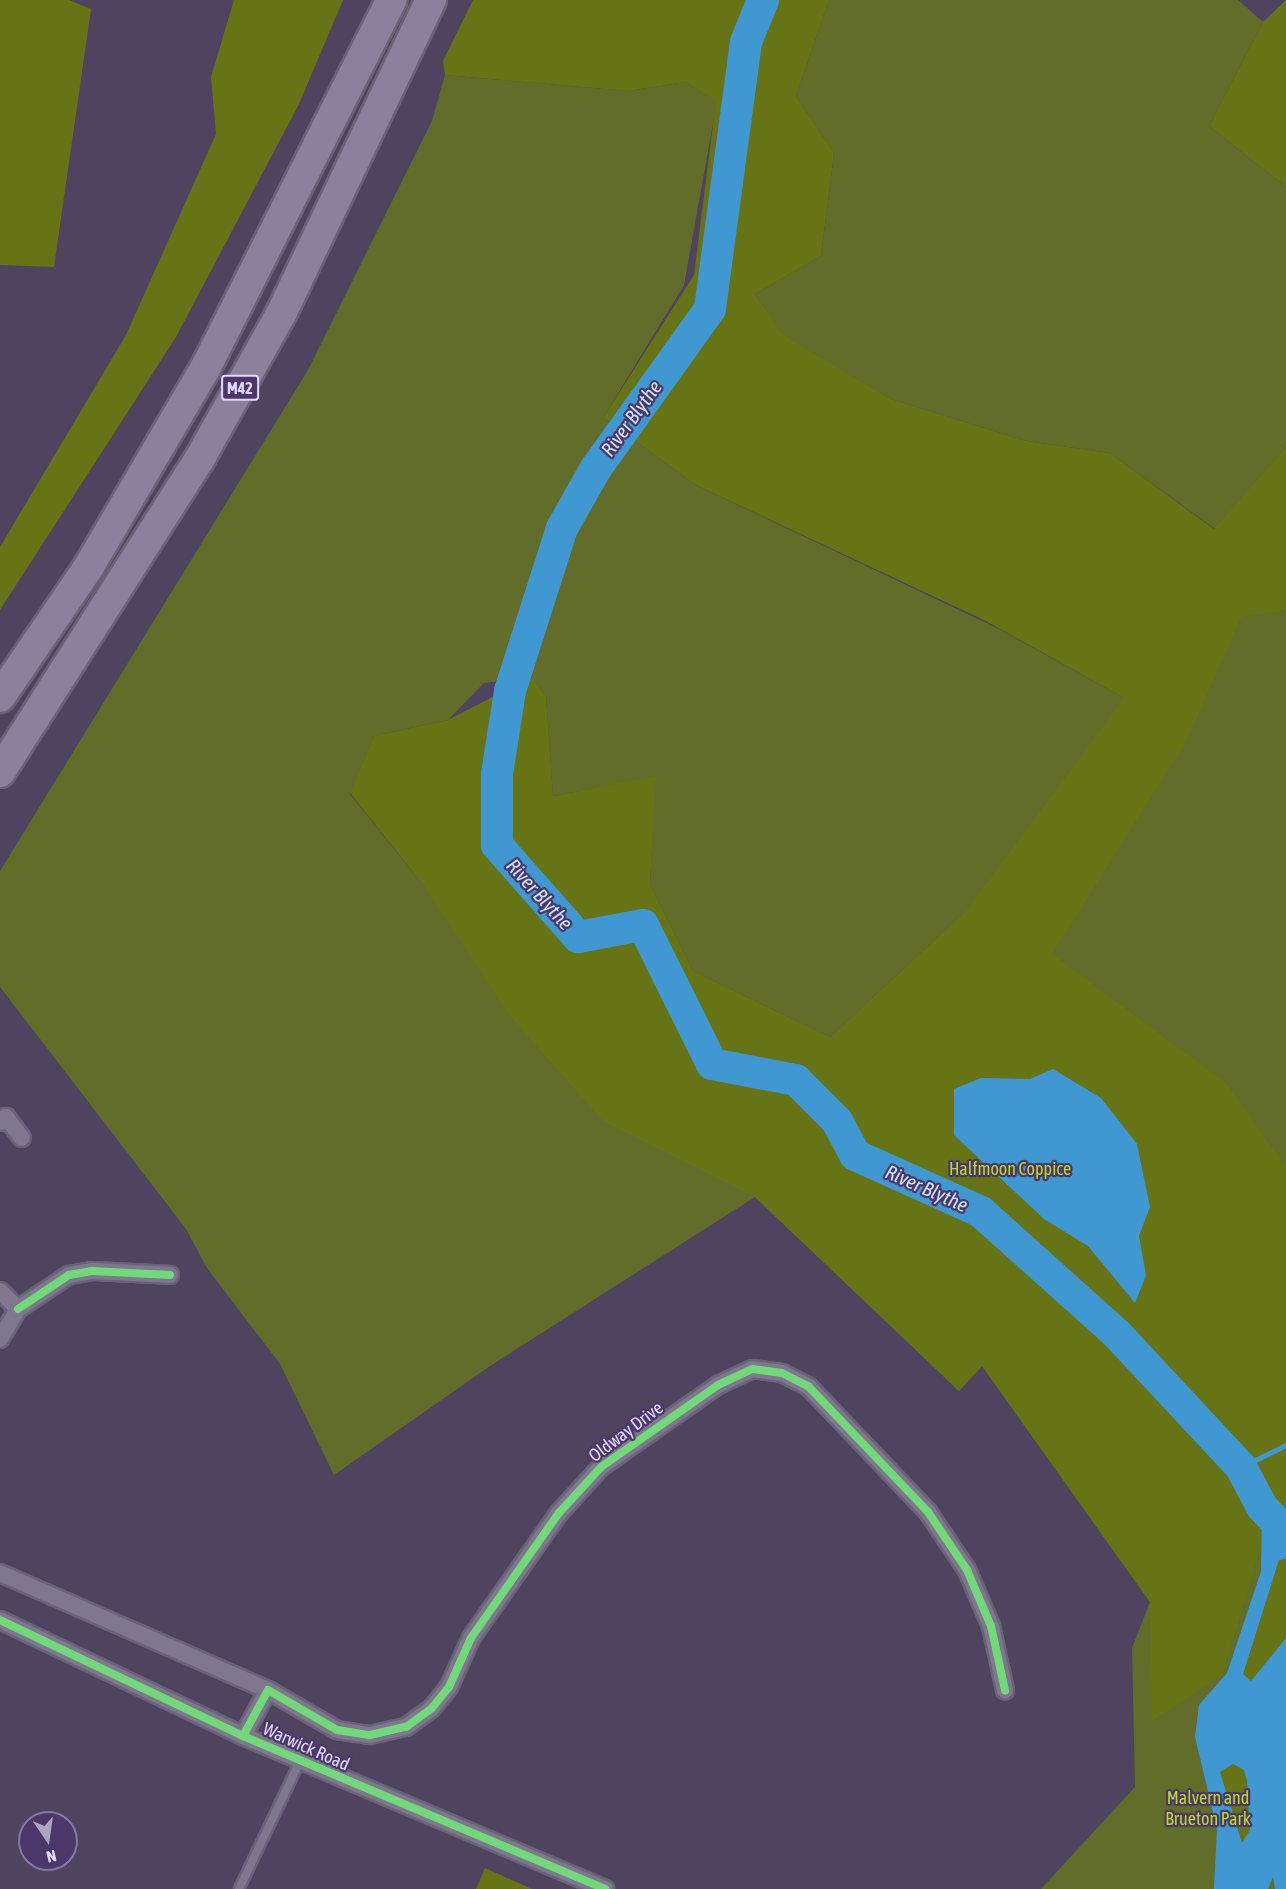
<!DOCTYPE html>
<style>
body{margin:0}
#map{position:relative;width:1286px;height:1889px;overflow:hidden;background:#4e445f;font-family:"Asap Condensed",sans-serif}
div>[style]{position:absolute}
.green>*{inset:0;background:#616d29}
.forest>*{inset:0;background:#667415}
.water>*{inset:0;background:#3f98d1}
.stream>*{height:5px;margin:-2.5px;padding:0 2.5px;transform-origin:2.5px;border-radius:2.5px;background:#3f98d1}
.river>*{height:32px;margin:-16px;padding:0 16px;transform-origin:16px;border-radius:16px;background:#3f98d1}
.roads{filter:drop-shadow(2px 0 #6a6279) drop-shadow(-2px 0 #6a6279) drop-shadow(0 2px #6a6279) drop-shadow(0 -2px #6a6279)}
.service>*{height:8px;margin:-4px;padding:0 4px;transform-origin:4px;border-radius:4px;background:#7e778d}
.minor>*{height:16px;margin:-8px;padding:0 8px;transform-origin:8px;border-radius:8px;background:#7e778d}
.motorway>*{height:30px;margin:-15px;padding:0 15px;transform-origin:15px;border-radius:15px;background:#8b819c}
.cycleway>*{height:8px;margin:-4px;padding:0 4px;transform-origin:4px;border-radius:4px;background:#71d979}
span{translate:-50% -50%;white-space:nowrap;text-align:center;line-height:1.15;-webkit-text-stroke:4.5px #4b386b;paint-order:stroke}
.shield-label span{padding:2px 4px;background:#4b386b;border:2px solid;border-radius:4px;-webkit-text-stroke-width:0}
.shield-label{font-size:16px;color:#e2d9f8;font-weight:700}
.park-label{font-size:18px;color:#bcd924}
.street-label{font-size:18px;color:#e2d9f8}
.water-label{font-size:20px;color:#cbe5f8;font-style:italic}
.north{position:absolute;left:18px;top:1811px;width:60px;height:60px;box-sizing:border-box;background:#4b386b;border:2px solid #8778a3;border-radius:50%;rotate:167deg;font-size:16px;font-weight:700;line-height:24px;text-align:center;color:#e2d9f8}
.north::after{content:'';display:block;margin:auto;width:21px;height:27px;background:#aea5c2;clip-path:polygon(50% 0,100% 100%,50% 72%,0 100%)}
</style>
<div id="map">
<div class="green">
<i style="clip-path:polygon(829px 0,1238px 0,1263px 22px,1209px 126px,1286px 187px,1286px 447px,1215px 529px,1110px 453px,1026px 441px,891px 399px,783px 336px,755px 294px,821px 256px,834px 153px,796px 96px)"></i>
<i style="clip-path:polygon(evenodd,445px 75px,628px 91px,686px 82px,717px 101px,684px 285px,603px 418px,696px 485px,1001px 630px,1124px 698px,1286px 495px,1286px 1889px,1041px 1889px,1135px 1787px,1132px 1648px,1150px 1602px,982px 1366px,959px 1391px,755px 1197px,490px 1366px,334px 1475px,280px 1364px,207px 1268px,186px 1229px,0 987px,0 871px,308px 370px,432px 121px,445px 75px,531px 677px,546px 696px,553px 796px,655px 777px,650px 884px,693px 971px,830px 1037px,964px 913px,755px 1196px,424px 886px,350px 794px,374px 736px,448px 720px,484px 683px,531px 677px)"></i>
</div>
<div class="forest">
<i style="clip-path:polygon(0 0,69px 0,91px 9px,54px 267px,0 265px)"></i>
<i style="clip-path:polygon(234px 0,343px 0,299px 104px,176px 337px,0 610px,0 547px,126px 335px,216px 134px,211px 77px)"></i>
<i style="clip-path:polygon(473px 0,829px 0,796px 96px,834px 153px,821px 256px,755px 294px,783px 335px,891px 399px,1026px 441px,1110px 453px,1214px 529px,1286px 447px,1286px 610px,1241px 617px,1187px 740px,1052px 954px,1226px 1083px,1286px 1167px,1286px 1522px,1272px 1510px,1223px 1674px,1152px 1721px,1150px 1602px,982px 1366px,959px 1391px,755px 1197px,603px 1121px,509px 1015px,424px 886px,350px 793px,374px 736px,448px 720px,531px 677px,546px 696px,553px 796px,656px 776px,650px 884px,693px 971px,830px 1037px,967px 910px,1124px 698px,984px 620px,696px 485px,603px 418px,694px 275px,716px 101px,686px 82px,628px 91px,445px 75px,443px 61px)"></i>
<i style="clip-path:polygon(1286px 0,1286px 187px,1209px 126px,1263px 22px)"></i>
<i style="clip-path:polygon(1279px 1559px,1286px 1559px,1286px 1638px,1251px 1681px,1243px 1674px)"></i>
<i style="clip-path:polygon(1233px 1764px,1244px 1770px,1247px 1781px,1250px 1830px,1241px 1843px,1220px 1771px)"></i>
<i style="clip-path:polygon(485px 1868px,532px 1889px,476px 1889px)"></i>
</div>
<div class="water">
<i style="clip-path:polygon(1053px 1069px,1101px 1098px,1137px 1144px,1150px 1207px,1139px 1236px,1146px 1276px,1135px 1303px,1088px 1246px,1044px 1219px,954px 1135px,954px 1089px,981px 1078px,1030px 1079px)"></i>
<i style="clip-path:polygon(evenodd,1262px 1507px,1286px 1524px,1286px 1559px,1279px 1560px,1243px 1674px,1251px 1681px,1286px 1638px,1286px 1889px,1275px 1889px,1273px 1877px,1268px 1889px,1214px 1889px,1217px 1829px,1195px 1737px,1199px 1705px,1227px 1673px,1261px 1571px,1262px 1507px,1233px 1764px,1244px 1770px,1247px 1781px,1250px 1830px,1242px 1843px,1220px 1772px,1233px 1764px)"></i>
</div>
<div class="stream">
<i style="left:1241px;top:1467px;width:50px;rotate:-26.1deg"></i>
</div>
<div class="river">
<i style="left:763px;top:0;width:45px;rotate:112deg"></i>
<i style="left:746px;top:42px;width:269px;rotate:97.7deg"></i>
<i style="left:710px;top:309px;width:196px;rotate:125.6deg"></i>
<i style="left:596px;top:468px;width:69px;rotate:119.5deg"></i>
<i style="left:562px;top:528px;width:171px;rotate:107.7deg"></i>
<i style="left:510px;top:691px;width:84px;rotate:98.9deg"></i>
<i style="left:497px;top:774px;width:71px;rotate:90deg"></i>
<i style="left:497px;top:845px;width:123px;rotate:48.6deg"></i>
<i style="left:578px;top:937px;width:66px;rotate:-10.5deg"></i>
<i style="left:643px;top:925px;width:155px;rotate:63.6deg"></i>
<i style="left:712px;top:1064px;width:86px;rotate:10.8deg"></i>
<i style="left:796px;top:1080px;width:58px;rotate:45deg"></i>
<i style="left:837px;top:1121px;width:38px;rotate:62deg"></i>
<i style="left:855px;top:1155px;width:138px;rotate:24.3deg"></i>
<i style="left:981px;top:1212px;width:181px;rotate:41.9deg"></i>
<i style="left:1116px;top:1333px;width:183px;rotate:47deg"></i>
<i style="left:1241px;top:1467px;width:45px;rotate:62.3deg"></i>
<i style="left:1262px;top:1507px;width:35px;rotate:46deg"></i>
</div>
<div class="roads">
<div class="service">
<i style="left:239px;top:1889px;width:142px;rotate:-64.5deg"></i>
</div>
<div class="minor">
<i style="left:0;top:1122px;width:8px;rotate:-40deg"></i>
<i style="left:6px;top:1117px;width:26px;rotate:53deg"></i>
<i style="left:0;top:1291px;width:25px;rotate:45deg"></i>
<i style="left:18px;top:1309px;width:35px;rotate:121deg"></i>
<i style="left:18px;top:1309px;width:61px;rotate:-33.7deg"></i>
<i style="left:69px;top:1275px;width:23px;rotate:-10deg"></i>
<i style="left:92px;top:1271px;width:78px;rotate:2.9deg"></i>
<i style="left:0;top:1573px;width:292px;rotate:23.6deg"></i>
<i style="left:0;top:1620px;width:269px;rotate:25.5deg"></i>
<i style="left:243px;top:1736px;width:393px;rotate:22.9deg"></i>
<i style="left:243px;top:1736px;width:52px;rotate:-61.5deg"></i>
<i style="left:268px;top:1690px;width:80px;rotate:30.1deg"></i>
<i style="left:337px;top:1730px;width:33px;rotate:9deg"></i>
<i style="left:370px;top:1735px;width:37px;rotate:-13deg"></i>
<i style="left:406px;top:1727px;width:32px;rotate:-36deg"></i>
<i style="left:432px;top:1708px;width:27px;rotate:-51deg"></i>
<i style="left:449px;top:1687px;width:54px;rotate:-65.8deg"></i>
<i style="left:471px;top:1638px;width:153px;rotate:-54.9deg"></i>
<i style="left:559px;top:1513px;width:62px;rotate:-47.6deg"></i>
<i style="left:601px;top:1467px;width:143px;rotate:-35deg"></i>
<i style="left:718px;top:1385px;width:38px;rotate:-25deg"></i>
<i style="left:753px;top:1369px;width:29px;rotate:8deg"></i>
<i style="left:782px;top:1373px;width:30px;rotate:27deg"></i>
<i style="left:809px;top:1387px;width:173px;rotate:46.4deg"></i>
<i style="left:928px;top:1512px;width:70px;rotate:56.1deg"></i>
<i style="left:967px;top:1570px;width:61px;rotate:66.8deg"></i>
<i style="left:991px;top:1626px;width:66px;rotate:77.7deg"></i>
</div>
<div class="motorway">
<i style="left:0;top:697px;width:156px;rotate:-55.7deg"></i>
<i style="left:88px;top:568px;width:235px;rotate:-59.6deg"></i>
<i style="left:207px;top:365px;width:409px;rotate:-63.2deg"></i>
<i style="left:0;top:772px;width:370px;rotate:-57.5deg"></i>
<i style="left:199px;top:460px;width:170px;rotate:-60.7deg"></i>
<i style="left:282px;top:312px;width:346px;rotate:-64.5deg"></i>
</div>
</div>
<div class="cycleway">
<i style="left:18px;top:1309px;width:61px;rotate:-33.7deg"></i>
<i style="left:69px;top:1275px;width:23px;rotate:-10deg"></i>
<i style="left:92px;top:1271px;width:78px;rotate:2.9deg"></i>
<i style="left:0;top:1620px;width:269px;rotate:25.5deg"></i>
<i style="left:243px;top:1736px;width:393px;rotate:22.9deg"></i>
<i style="left:243px;top:1736px;width:52px;rotate:-61.5deg"></i>
<i style="left:268px;top:1690px;width:80px;rotate:30.1deg"></i>
<i style="left:337px;top:1730px;width:33px;rotate:9deg"></i>
<i style="left:370px;top:1735px;width:37px;rotate:-13deg"></i>
<i style="left:406px;top:1727px;width:32px;rotate:-36deg"></i>
<i style="left:432px;top:1708px;width:27px;rotate:-51deg"></i>
<i style="left:449px;top:1687px;width:54px;rotate:-65.8deg"></i>
<i style="left:471px;top:1638px;width:153px;rotate:-54.9deg"></i>
<i style="left:559px;top:1513px;width:62px;rotate:-47.6deg"></i>
<i style="left:601px;top:1467px;width:143px;rotate:-35deg"></i>
<i style="left:718px;top:1385px;width:38px;rotate:-25deg"></i>
<i style="left:753px;top:1369px;width:29px;rotate:8deg"></i>
<i style="left:782px;top:1373px;width:30px;rotate:27deg"></i>
<i style="left:809px;top:1387px;width:173px;rotate:46.4deg"></i>
<i style="left:928px;top:1512px;width:70px;rotate:56.1deg"></i>
<i style="left:967px;top:1570px;width:61px;rotate:66.8deg"></i>
<i style="left:991px;top:1626px;width:66px;rotate:77.7deg"></i>
</div>
<div class="shield-label">
<span style="left:240px;top:388px">M42</span>
</div>
<div class="park-label">
<span style="left:1010px;top:1169px">Halfmoon Coppice</span>
<span style="left:1208px;top:1809px">Malvern and<br>Brueton Park</span>
</div>
<div class="street-label">
<span style="left:626px;top:1432px;rotate:-37deg">Oldway Drive</span>
<span style="left:306px;top:1747px;rotate:24deg">Warwick Road</span>
</div>
<div class="water-label">
<span style="left:631px;top:418px;rotate:-54deg">River Blythe</span>
<span style="left:540px;top:894px;rotate:48deg">River Blythe</span>
<span style="left:927px;top:1188px;rotate:24deg">River Blythe</span>
</div>
<div class="north">N</div>
</div>
